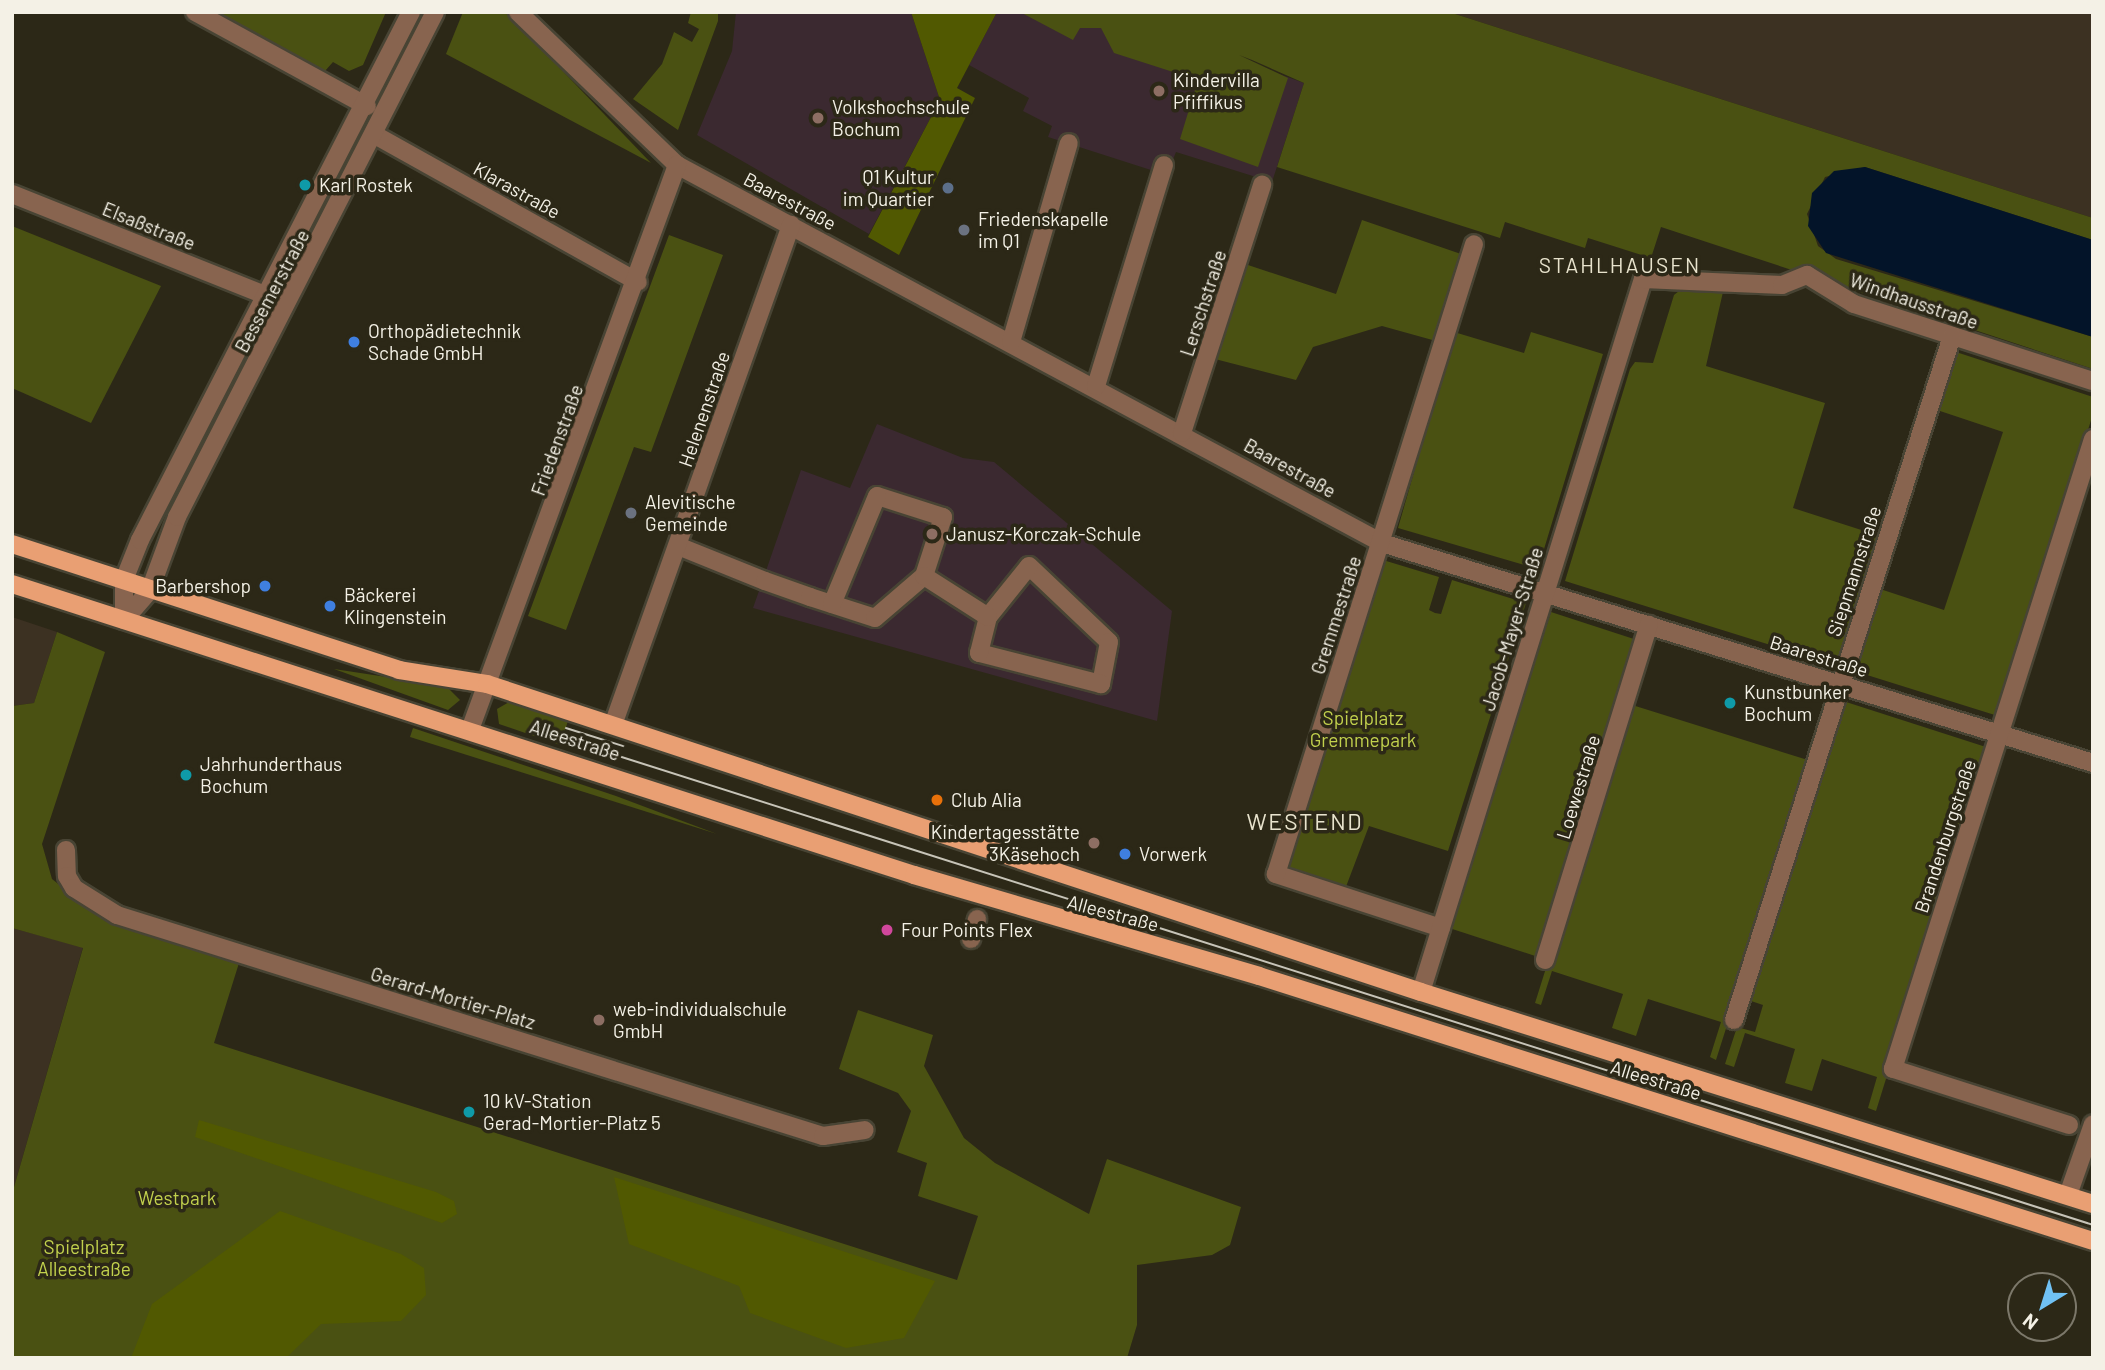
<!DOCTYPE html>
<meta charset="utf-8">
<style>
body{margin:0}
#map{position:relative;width:2105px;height:1370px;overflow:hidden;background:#2c2817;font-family:Barlow,sans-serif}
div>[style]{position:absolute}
.industrial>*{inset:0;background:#3c3122}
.education>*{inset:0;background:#3b2930}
.green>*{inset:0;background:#4a5112;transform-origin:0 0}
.forest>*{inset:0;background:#515901}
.water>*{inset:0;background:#031429}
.roads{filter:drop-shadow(2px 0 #484434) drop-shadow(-2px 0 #484434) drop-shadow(0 2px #484434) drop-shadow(0 -2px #484434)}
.minor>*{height:18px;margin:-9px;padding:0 9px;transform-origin:9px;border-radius:9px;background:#88644f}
.major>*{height:18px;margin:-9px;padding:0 9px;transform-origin:9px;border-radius:9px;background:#e99f73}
.tram>*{height:2px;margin:-1px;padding:0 1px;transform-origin:1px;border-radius:1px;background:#c7c4b8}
.dots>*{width:19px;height:19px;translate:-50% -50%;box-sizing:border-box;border:4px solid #2c2817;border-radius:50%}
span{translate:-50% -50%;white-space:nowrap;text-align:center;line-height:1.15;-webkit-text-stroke:7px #2c2817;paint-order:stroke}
.poi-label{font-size:19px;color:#f4f1e6}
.left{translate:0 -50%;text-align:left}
.right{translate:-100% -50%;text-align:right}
.street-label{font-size:19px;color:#f4f1e6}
.park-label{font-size:19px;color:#c2d14d}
.neighbourhood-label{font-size:21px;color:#e8e3cd;letter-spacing:2px}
.quarter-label{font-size:23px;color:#e8e3cd;letter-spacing:2px}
.frame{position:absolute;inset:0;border:14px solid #f4f1e6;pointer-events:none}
.north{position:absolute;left:2007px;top:1272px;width:70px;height:70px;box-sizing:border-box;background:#2c2817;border:2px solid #7c786a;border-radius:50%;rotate:218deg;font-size:19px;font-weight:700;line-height:28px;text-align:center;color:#f4f1e6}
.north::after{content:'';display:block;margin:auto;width:24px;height:32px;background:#70c1f4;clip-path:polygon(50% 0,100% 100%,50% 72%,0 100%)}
</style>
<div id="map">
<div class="industrial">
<i style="clip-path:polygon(1449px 12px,2093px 12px,2093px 218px)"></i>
<i style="clip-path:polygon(12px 617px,57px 632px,34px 703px,12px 706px)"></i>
<i style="clip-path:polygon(12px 928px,83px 947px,12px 1194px)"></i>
</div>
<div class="education">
<i style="clip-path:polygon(736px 12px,911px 12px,940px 100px,869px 234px,697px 135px,732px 51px)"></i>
<i style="clip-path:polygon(997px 12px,1106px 12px,1304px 83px,1272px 182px,1176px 152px,1170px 167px,1154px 171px,1048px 137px,1052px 126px,1023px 111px,1029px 98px,969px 65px)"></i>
<i style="clip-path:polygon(877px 424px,963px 458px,994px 462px,1172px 611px,1157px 721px,753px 608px,801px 470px,850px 488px)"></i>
</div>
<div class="green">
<i style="clip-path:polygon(216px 12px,386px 12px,363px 65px,349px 71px,333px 62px,325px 71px)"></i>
<i style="clip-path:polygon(463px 12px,506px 12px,651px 163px,446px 54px)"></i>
<i style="clip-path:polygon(691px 12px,718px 12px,718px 21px,678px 130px,633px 99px,662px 64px,674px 32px,692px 42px,699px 29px,688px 23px)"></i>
<i style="clip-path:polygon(1020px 12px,1449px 12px,2093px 218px,2093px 240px,1865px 167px,1825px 177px,1807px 214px,1818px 246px,1836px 259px,2093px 337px,2093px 369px,1661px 227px,1651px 258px,1588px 238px,1585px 248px,1505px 222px,1500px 238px,1277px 167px,1304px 83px,1252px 60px,1239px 55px,1288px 78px,1258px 167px,1180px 139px,1198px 80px,1114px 53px,1101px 28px,1080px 28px,1073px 40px)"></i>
<i style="clip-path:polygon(1362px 220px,1461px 254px,1436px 341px,1382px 326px,1313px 347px,1296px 380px,1215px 359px,1245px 264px,1336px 294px)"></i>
<i style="clip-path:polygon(12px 226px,161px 286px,91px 423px,12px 388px)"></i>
<i style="clip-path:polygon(669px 235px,723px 255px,651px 452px,634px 447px,566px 630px,528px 616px)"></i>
<i style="clip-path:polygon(1684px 287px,1723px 292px,1706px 366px,1825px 403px,1793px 508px,1880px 536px,1838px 666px,1565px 581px,1630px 369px,1635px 362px,1653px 363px,1674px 295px)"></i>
<i style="clip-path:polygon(1454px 332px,1524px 353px,1531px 332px,1603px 354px,1538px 569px,1398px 528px)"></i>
<i style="clip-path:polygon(1953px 351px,2093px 397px,2093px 414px,1998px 716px,1851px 670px,1877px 588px,1944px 610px,2003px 432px,1934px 409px)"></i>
<i style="clip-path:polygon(1383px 560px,1439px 577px,1429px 610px,1435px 613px,1441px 614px,1452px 580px,1526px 603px,1448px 851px,1369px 826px,1344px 892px,1282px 873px)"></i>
<i style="left:1551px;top:612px;width:92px;height:332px;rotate:18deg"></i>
<i style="clip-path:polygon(57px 632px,105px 652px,42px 844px,52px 879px,105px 921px,239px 963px,214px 1043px,957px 1280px,978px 1216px,918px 1196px,927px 1163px,897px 1152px,911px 1111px,898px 1093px,839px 1069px,858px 1010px,933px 1035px,924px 1066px,964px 1138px,995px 1163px,1089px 1214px,1107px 1159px,1241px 1207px,1230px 1245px,1212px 1255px,1137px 1265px,1137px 1325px,1127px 1358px,12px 1358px,12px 1194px,83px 948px,12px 928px,12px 706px,34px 703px)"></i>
<i style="clip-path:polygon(334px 669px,446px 686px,460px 700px,448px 710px)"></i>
<i style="clip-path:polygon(511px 701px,568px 721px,560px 745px,499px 724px,497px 709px)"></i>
<i style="clip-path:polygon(1843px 701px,1989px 748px,1876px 1111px,1868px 1108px,1877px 1077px,1822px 1059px,1812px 1091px,1785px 1083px,1795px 1049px,1745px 1033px,1734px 1067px,1725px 1064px,1737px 1027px,1755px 1032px,1763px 1005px,1748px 1000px)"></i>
<i style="clip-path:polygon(1629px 704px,1811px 761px,1716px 1060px,1710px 1057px,1721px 1022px,1648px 999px,1636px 1036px,1612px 1028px,1623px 994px,1552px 971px,1541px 1005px,1535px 1003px)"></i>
<i style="clip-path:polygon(413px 728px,616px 796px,717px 834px,410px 737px)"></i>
</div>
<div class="forest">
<i style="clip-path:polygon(911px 12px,997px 12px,957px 88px,975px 98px,899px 255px,868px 237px,940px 100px)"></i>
<i style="clip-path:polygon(199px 1120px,436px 1192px,454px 1201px,457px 1214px,442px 1223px,195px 1137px)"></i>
<i style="clip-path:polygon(614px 1177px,935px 1281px,904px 1338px,846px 1348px,750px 1313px,739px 1286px,629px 1244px)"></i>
<i style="clip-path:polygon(280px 1211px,401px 1254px,424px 1268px,426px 1295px,401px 1321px,321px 1324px,286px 1358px,131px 1358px,152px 1304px)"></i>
</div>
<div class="water">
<i style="clip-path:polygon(1865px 167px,2093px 240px,2093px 337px,1826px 253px,1808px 226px,1812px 193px,1834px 171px)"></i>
</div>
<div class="roads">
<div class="minor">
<i style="left:195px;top:12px;width:196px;rotate:28.7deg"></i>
<i style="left:518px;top:12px;width:221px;rotate:43.9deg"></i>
<i style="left:677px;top:165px;width:800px;rotate:28.2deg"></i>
<i style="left:1382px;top:543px;width:744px;rotate:17.19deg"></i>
<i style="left:375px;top:135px;width:301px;rotate:29.2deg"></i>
<i style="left:12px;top:194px;width:277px;rotate:21.8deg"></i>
<i style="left:1011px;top:342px;width:207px;rotate:-73.8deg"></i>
<i style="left:1096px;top:386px;width:231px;rotate:-72.9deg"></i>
<i style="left:1182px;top:433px;width:261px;rotate:-72.1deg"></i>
<i style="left:678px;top:546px;width:94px;rotate:21.9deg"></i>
<i style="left:765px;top:581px;width:48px;rotate:19.6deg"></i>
<i style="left:810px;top:597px;width:68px;rotate:17.9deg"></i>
<i style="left:875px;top:618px;width:65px;rotate:-40.6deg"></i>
<i style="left:924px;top:576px;width:62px;rotate:-72.1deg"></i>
<i style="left:943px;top:517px;width:69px;rotate:-162.3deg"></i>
<i style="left:877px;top:496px;width:117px;rotate:112.6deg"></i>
<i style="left:1029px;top:566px;width:110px;rotate:43.5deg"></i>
<i style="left:1109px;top:642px;width:43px;rotate:100.8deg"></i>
<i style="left:1101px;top:684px;width:126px;rotate:-165.7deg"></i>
<i style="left:979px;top:653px;width:37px;rotate:-76deg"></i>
<i style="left:988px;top:617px;width:65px;rotate:-51.2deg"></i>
<i style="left:924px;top:576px;width:76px;rotate:32.6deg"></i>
<i style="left:124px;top:620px;width:40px;rotate:-49deg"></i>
<i style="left:150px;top:590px;width:78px;rotate:-69.7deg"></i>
<i style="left:177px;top:517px;width:567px;rotate:-62.94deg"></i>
<i style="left:124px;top:620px;width:40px;rotate:-90deg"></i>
<i style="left:124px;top:580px;width:43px;rotate:-68.2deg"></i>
<i style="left:140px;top:540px;width:593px;rotate:-62.83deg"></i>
<i style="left:613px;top:725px;width:531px;rotate:-70.4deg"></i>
<i style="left:471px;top:727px;width:599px;rotate:-69.87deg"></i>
<i style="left:66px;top:850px;width:26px;rotate:88deg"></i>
<i style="left:67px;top:876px;width:14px;rotate:60deg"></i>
<i style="left:74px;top:888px;width:51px;rotate:32.1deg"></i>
<i style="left:117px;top:915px;width:740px;rotate:17.38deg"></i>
<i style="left:823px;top:1136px;width:42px;rotate:-8.1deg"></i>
<i style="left:1441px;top:928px;width:174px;rotate:-161.9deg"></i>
<i style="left:1276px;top:874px;width:660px;rotate:-72.55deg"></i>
<i style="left:971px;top:939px;width:21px;rotate:-73deg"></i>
<i style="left:1545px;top:960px;width:351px;rotate:-72.8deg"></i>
<i style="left:1421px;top:992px;width:747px;rotate:-72.71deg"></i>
<i style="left:1643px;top:279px;width:139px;rotate:2.5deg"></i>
<i style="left:1782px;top:285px;width:27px;rotate:-22deg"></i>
<i style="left:1807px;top:275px;width:55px;rotate:31.7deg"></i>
<i style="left:1854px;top:304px;width:251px;rotate:17.9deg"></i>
<i style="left:1734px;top:1020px;width:718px;rotate:-72.32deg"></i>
<i style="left:2069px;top:1125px;width:185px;rotate:-162.3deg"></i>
<i style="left:1893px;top:1069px;width:661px;rotate:-72.39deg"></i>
<i style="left:2068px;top:1195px;width:75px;rotate:-70.6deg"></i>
</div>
<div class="major">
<i style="left:12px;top:544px;width:407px;rotate:18deg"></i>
<i style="left:399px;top:670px;width:89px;rotate:9deg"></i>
<i style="left:487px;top:684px;width:983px;rotate:18.25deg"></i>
<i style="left:1421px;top:992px;width:705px;rotate:17.51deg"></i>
<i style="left:12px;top:584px;width:948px;rotate:17.88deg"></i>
<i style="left:914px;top:875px;width:359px;rotate:16.3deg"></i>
<i style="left:1259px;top:976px;width:875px;rotate:17.63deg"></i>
</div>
</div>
<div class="tram">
<i style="left:566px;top:728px;width:60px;rotate:17.5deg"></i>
<i style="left:565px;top:739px;width:1603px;rotate:17.64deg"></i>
</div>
<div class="dots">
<i style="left:1159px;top:91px;background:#8d6e63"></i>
<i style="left:818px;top:118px;background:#8d6e63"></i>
<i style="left:305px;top:185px;background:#0f9aa8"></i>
<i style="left:948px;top:188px;background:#5c6f8a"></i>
<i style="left:964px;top:230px;background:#6b7280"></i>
<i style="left:354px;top:342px;background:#3f7fe0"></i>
<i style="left:631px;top:513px;background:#6b7280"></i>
<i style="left:932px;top:534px;background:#8d6e63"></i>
<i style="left:265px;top:586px;background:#3f7fe0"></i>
<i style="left:330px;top:606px;background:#3f7fe0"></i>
<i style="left:1730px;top:703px;background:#0f9aa8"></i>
<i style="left:186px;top:775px;background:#0f9aa8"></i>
<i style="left:937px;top:800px;background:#e8710a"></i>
<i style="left:1094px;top:843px;background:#8d6e63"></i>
<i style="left:1125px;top:854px;background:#3f7fe0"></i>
<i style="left:887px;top:930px;background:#d1479c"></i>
<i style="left:599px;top:1020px;background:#8d6e63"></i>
<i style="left:469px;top:1112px;background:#0f9aa8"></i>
</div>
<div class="poi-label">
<span class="left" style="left:1173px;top:91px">Kindervilla<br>Pfiffikus</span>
<span class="left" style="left:832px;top:118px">Volkshochschule<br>Bochum</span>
<span class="right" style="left:934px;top:188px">Q1 Kultur<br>im Quartier</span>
<span class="left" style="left:319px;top:185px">Karl Rostek</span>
<span class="left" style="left:978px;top:230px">Friedenskapelle<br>im Q1</span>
<span class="left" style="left:368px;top:342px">Orthopädietechnik<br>Schade GmbH</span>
<span class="left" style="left:645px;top:513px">Alevitische<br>Gemeinde</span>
<span class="left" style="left:946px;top:534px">Janusz-Korczak-Schule</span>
<span class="right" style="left:251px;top:586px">Barbershop</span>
<span class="left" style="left:344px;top:606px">Bäckerei<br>Klingenstein</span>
<span class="left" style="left:1744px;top:703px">Kunstbunker<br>Bochum</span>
<span class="left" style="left:200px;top:775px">Jahrhunderthaus<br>Bochum</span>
<span class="left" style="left:951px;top:800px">Club Alia</span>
<span class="right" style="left:1080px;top:843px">Kindertagesstätte<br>3Käsehoch</span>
<span class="left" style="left:1139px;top:854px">Vorwerk</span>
<span class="left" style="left:901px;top:930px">Four Points Flex</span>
<span class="left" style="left:613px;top:1020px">web-individualschule<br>GmbH</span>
<span class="left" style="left:483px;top:1112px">10 kV-Station<br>Gerad-Mortier-Platz 5</span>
</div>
<div class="street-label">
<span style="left:517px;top:190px;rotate:29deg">Klarastraße</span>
<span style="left:790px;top:201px;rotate:28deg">Baarestraße</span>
<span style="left:149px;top:226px;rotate:22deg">Elsaßstraße</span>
<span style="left:272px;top:291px;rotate:-62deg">Bessemerstraße</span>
<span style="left:1914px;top:301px;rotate:19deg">Windhausstraße</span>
<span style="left:1203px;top:303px;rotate:-72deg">Lerschstraße</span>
<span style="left:704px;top:409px;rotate:-71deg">Helenenstraße</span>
<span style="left:557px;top:440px;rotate:-70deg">Friedenstraße</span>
<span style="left:1290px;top:468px;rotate:29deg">Baarestraße</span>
<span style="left:1854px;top:571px;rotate:-72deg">Siepmannstraße</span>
<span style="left:1336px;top:615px;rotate:-72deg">Gremmestraße</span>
<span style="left:1512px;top:629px;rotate:-73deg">Jacob-Mayer-Straße</span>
<span style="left:1819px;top:656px;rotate:17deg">Baarestraße</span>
<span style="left:575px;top:740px;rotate:18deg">Alleestraße</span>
<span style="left:1578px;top:787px;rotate:-73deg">Loewestraße</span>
<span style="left:1945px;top:836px;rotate:-72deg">Brandenburgstraße</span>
<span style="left:1113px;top:913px;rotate:15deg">Alleestraße</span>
<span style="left:453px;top:998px;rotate:17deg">Gerard-Mortier-Platz</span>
<span style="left:1656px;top:1080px;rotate:17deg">Alleestraße</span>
</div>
<div class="park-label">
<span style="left:1363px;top:729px">Spielplatz<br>Gremmepark</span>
<span style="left:177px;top:1198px">Westpark</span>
<span style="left:84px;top:1258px">Spielplatz<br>Alleestraße</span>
</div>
<div class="neighbourhood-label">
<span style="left:1620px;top:265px">STAHLHAUSEN</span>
</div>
<div class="quarter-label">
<span style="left:1305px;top:821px">WESTEND</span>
</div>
<div class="frame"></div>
<div class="north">N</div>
</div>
